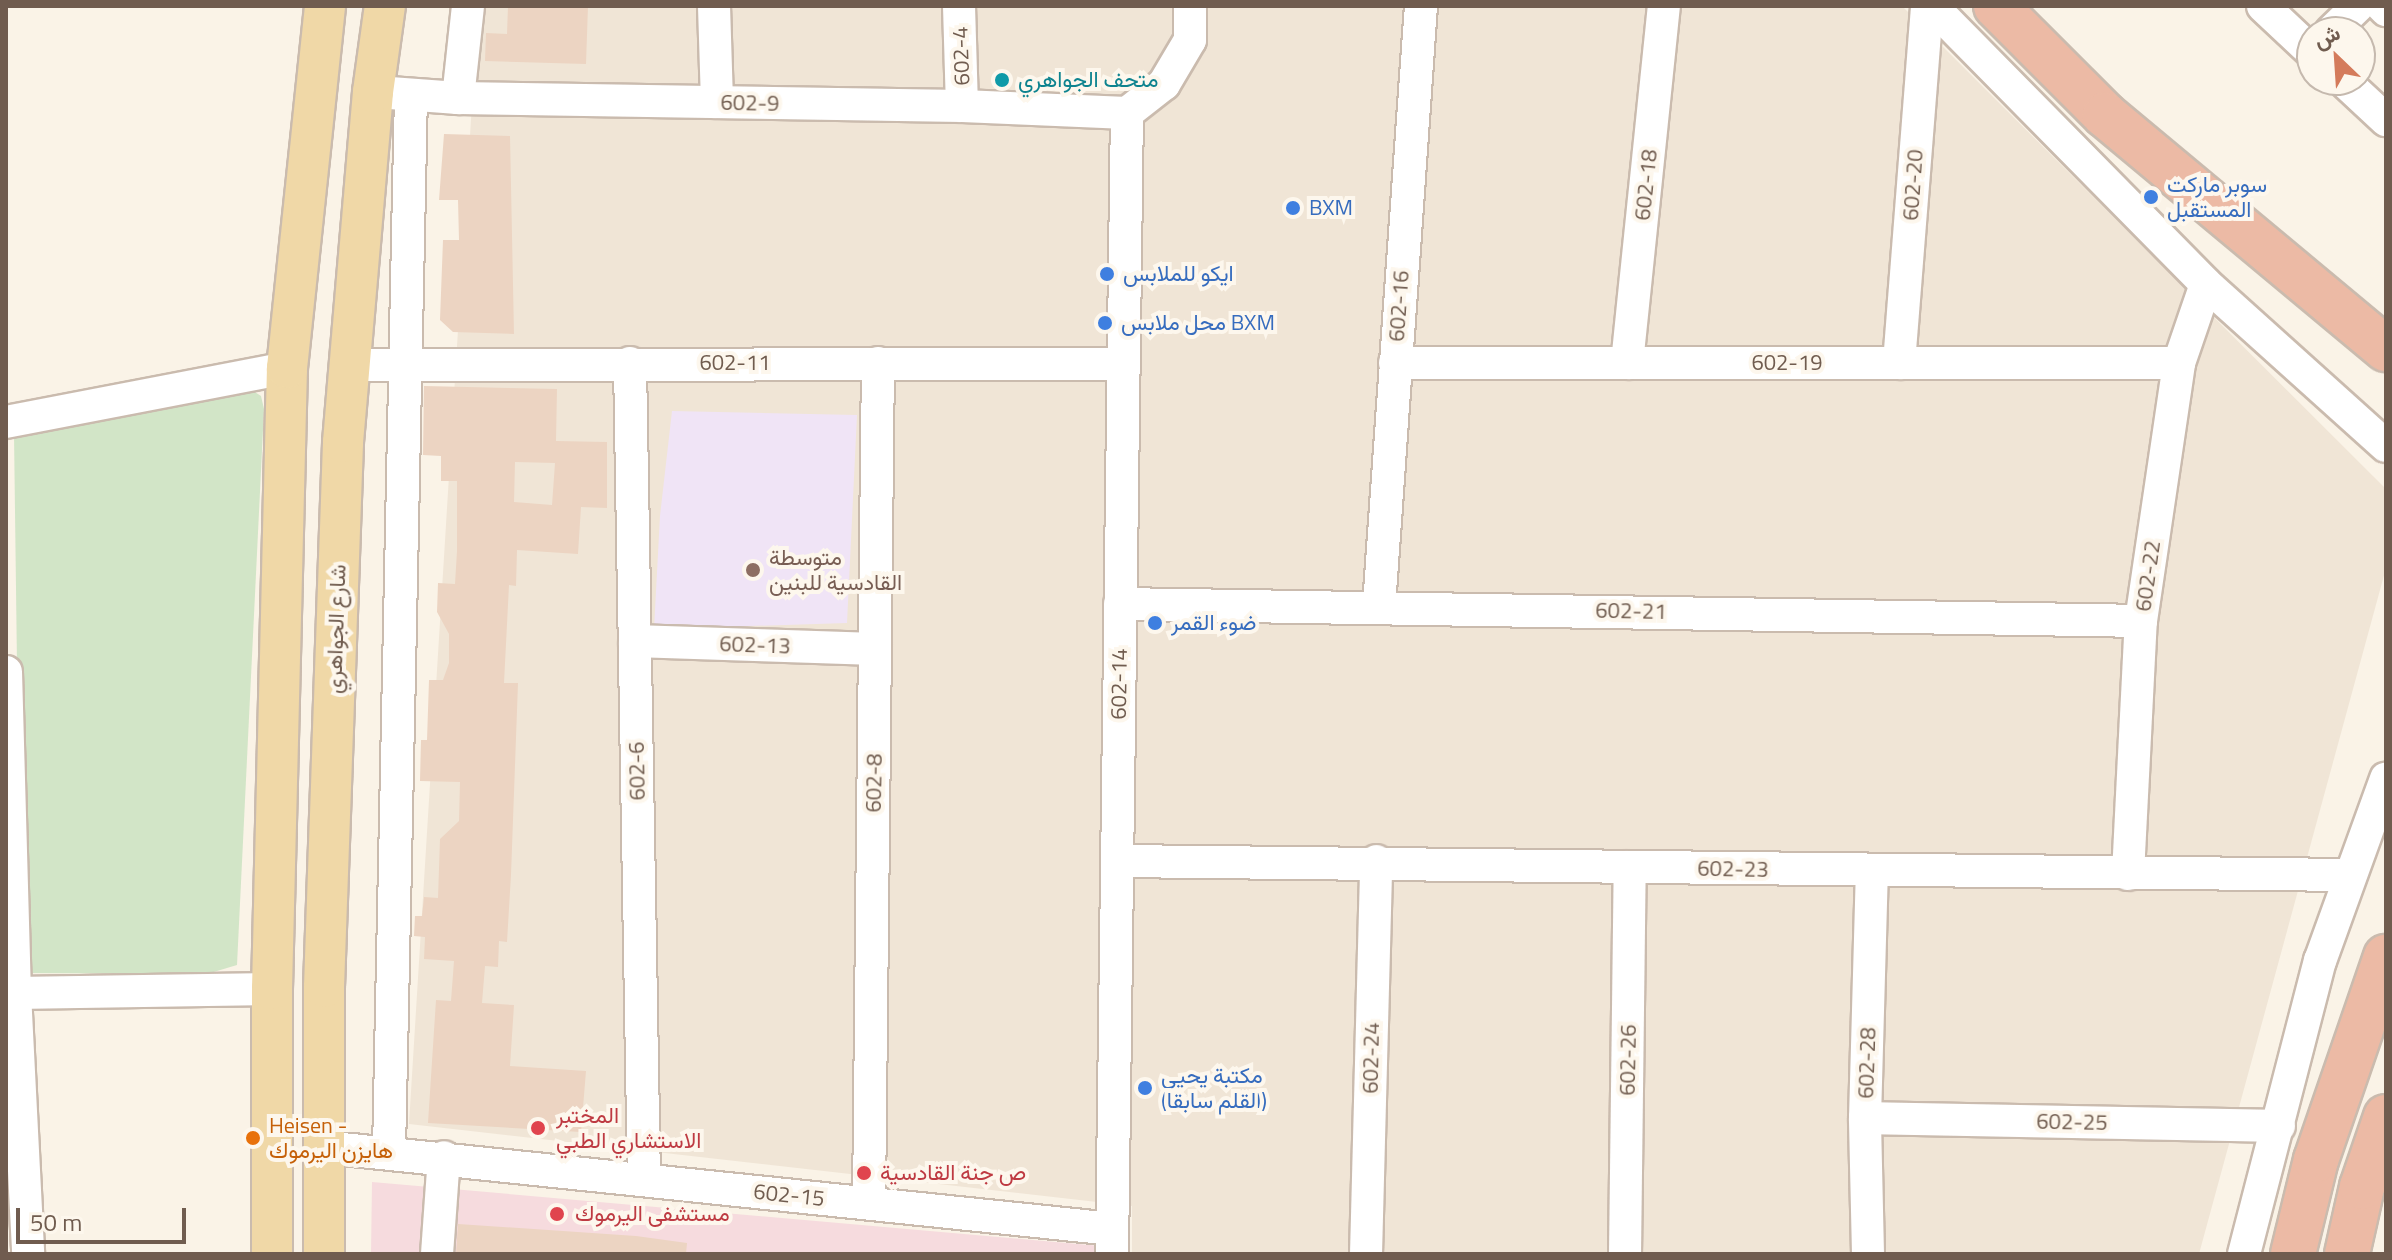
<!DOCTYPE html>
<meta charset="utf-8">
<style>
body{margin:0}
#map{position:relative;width:2392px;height:1260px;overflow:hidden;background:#faf3e7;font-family:"Titillium Web",Vazirmatn,sans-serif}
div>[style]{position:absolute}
.residential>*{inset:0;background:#f0e5d6}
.education>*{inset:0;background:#f0e4f6}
.medical>*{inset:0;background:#f6dbde}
.green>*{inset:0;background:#d2e5c7}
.building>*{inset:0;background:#ecd4c2}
.roads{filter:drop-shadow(2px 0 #cabbae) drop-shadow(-2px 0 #cabbae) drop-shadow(0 2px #cabbae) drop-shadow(0 -2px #cabbae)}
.minor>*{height:32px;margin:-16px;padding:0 16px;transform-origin:16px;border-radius:16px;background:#fff}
.major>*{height:40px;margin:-20px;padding:0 20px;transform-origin:20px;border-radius:20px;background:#f0d8a7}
.highway>*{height:44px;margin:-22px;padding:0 22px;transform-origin:22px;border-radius:22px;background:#ecbaa5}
.dots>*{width:22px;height:22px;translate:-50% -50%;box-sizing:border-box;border:4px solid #fdf7ed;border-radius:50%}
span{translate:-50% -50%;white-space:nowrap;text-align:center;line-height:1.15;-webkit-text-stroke:8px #fdf7ed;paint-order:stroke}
.street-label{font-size:22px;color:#705c4f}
.culture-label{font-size:22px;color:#0d838f}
.left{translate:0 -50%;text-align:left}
.shop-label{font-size:22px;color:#366cbe}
.education-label{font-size:22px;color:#785e54}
.health-label{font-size:22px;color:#be3a42}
.food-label{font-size:22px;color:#c56008}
.frame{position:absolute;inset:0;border:8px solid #705c4f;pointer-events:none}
.north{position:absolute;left:2296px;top:16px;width:80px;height:80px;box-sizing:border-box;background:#fdf7ed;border:2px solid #c5b9ae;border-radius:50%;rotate:335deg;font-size:22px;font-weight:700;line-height:32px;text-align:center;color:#705c4f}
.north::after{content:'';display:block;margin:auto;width:28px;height:36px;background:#d47b5b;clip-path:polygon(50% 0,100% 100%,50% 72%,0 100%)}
.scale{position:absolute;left:16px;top:1208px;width:170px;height:36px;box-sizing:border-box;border:4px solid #705c4f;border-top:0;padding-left:10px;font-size:24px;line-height:28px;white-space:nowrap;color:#705c4f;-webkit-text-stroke:6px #fdf7ed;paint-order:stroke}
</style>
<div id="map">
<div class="residential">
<i style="clip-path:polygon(478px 6px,1902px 6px,2386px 489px,2386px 568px,2199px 1254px,1132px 1254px,1132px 1206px,409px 1124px)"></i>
</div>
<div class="education">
<i style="clip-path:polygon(672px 411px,857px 415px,847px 623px,654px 629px,660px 516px)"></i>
</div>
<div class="medical">
<i style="clip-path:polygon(372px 1182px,1112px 1247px,1112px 1254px,371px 1254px)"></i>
</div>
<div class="green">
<i style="clip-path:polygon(250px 389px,261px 396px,264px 409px,237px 965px,207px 974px,21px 973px,14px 434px)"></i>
</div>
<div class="building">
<i style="clip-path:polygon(508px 6px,588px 6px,586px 64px,485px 61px,486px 33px,507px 34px)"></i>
<i style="clip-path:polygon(444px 134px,510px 136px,514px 334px,453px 332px,440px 320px,443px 240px,459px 240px,458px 200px,439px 200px)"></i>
<i style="clip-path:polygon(evenodd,424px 386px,557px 389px,556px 441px,607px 442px,607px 508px,581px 507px,578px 554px,517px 550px,516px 586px,509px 585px,504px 683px,518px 683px,511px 875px,507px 942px,499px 941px,498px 967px,485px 966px,482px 1003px,514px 1005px,510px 1066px,586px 1071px,581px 1132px,428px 1123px,436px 1000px,451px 1001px,454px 961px,424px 959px,425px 937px,414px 936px,415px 916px,422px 916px,424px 897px,438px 898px,440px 839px,459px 821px,460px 782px,420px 781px,421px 740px,427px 740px,429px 680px,443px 680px,449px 663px,449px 634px,437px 612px,438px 583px,455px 584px,457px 551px,457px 481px,441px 481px,441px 456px,423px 455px,424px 386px,515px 462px,555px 463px,552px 505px,514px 502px,515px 462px)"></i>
<i style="clip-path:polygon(458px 1224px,636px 1236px,687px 1243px,686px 1254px,456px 1254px)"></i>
</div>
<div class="roads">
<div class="minor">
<i style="left:714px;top:6px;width:96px;rotate:88.2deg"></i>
<i style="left:959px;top:6px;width:100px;rotate:88.3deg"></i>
<i style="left:1932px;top:6px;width:390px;rotate:45.4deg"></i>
<i style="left:2206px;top:284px;width:242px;rotate:42deg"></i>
<i style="left:2263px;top:6px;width:67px;rotate:43.2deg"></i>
<i style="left:2382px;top:6px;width:6px;rotate:45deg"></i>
<i style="left:2331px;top:32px;width:37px;rotate:-44deg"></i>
<i style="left:2343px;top:80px;width:59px;rotate:42.9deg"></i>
<i style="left:390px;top:93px;width:68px;rotate:4.2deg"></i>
<i style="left:458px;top:98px;width:504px;rotate:0.91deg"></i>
<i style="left:962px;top:106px;width:165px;rotate:2.4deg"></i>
<i style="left:458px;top:98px;width:93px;rotate:-83.8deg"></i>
<i style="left:1127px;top:113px;width:47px;rotate:-38.1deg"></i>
<i style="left:1164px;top:84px;width:51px;rotate:-59.4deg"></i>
<i style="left:1190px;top:40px;width:34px;rotate:-90deg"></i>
<i style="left:630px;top:363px;width:816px;rotate:89.02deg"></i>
<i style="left:1395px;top:363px;width:784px"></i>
<i style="left:1627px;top:363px;width:359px;rotate:-84.1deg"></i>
<i style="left:1899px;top:363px;width:358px;rotate:-85.5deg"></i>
<i style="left:348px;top:365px;width:775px;rotate:-0.07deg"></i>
<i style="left:6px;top:422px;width:286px;rotate:-10.9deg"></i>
<i style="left:1120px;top:604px;width:1021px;rotate:0.95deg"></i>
<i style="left:1379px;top:606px;width:601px;rotate:-86deg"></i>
<i style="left:635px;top:641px;width:240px;rotate:1.9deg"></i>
<i style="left:6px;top:672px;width:321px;rotate:88.4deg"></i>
<i style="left:15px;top:993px;width:261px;rotate:87.1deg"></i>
<i style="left:1117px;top:861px;width:1231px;rotate:0.65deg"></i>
<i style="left:2128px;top:874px;width:253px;rotate:-87.1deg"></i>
<i style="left:2141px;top:621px;width:261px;rotate:-81.6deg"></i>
<i style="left:2179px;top:363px;width:83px;rotate:-71.1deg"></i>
<i style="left:15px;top:993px;width:257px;rotate:-0.9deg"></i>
<i style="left:1865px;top:1118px;width:414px;rotate:1.1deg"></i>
<i style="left:323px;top:1147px;width:793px;rotate:5.93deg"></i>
<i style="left:389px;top:1152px;width:1057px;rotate:-88.81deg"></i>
<i style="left:869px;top:1203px;width:840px;rotate:-89.39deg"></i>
<i style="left:437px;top:1254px;width:97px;rotate:-85.9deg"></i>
<i style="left:1112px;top:1254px;width:1141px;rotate:-89.25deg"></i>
<i style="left:1366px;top:1254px;width:393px;rotate:-88.5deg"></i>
<i style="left:1625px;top:1254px;width:387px;rotate:-89.3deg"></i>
<i style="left:1868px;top:1254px;width:136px;rotate:-91.3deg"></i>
<i style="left:1865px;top:1118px;width:246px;rotate:-88.4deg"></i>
<i style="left:2244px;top:1254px;width:303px;rotate:-75.5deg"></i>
<i style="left:2320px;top:961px;width:194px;rotate:-70.1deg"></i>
</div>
<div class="major">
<i style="left:272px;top:1254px;width:265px;rotate:-90deg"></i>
<i style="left:272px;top:989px;width:621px;rotate:-88.62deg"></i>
<i style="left:287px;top:368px;width:364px;rotate:-84deg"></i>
<i style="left:324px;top:1254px;width:267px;rotate:-90deg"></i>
<i style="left:324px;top:987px;width:545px;rotate:-88deg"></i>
<i style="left:343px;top:442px;width:351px;rotate:-85.1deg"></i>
<i style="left:373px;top:92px;width:87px;rotate:-82.1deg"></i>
</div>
<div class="highway">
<i style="left:1996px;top:6px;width:154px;rotate:45deg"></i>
<i style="left:2105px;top:115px;width:366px;rotate:39.8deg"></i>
<i style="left:2293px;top:1254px;width:97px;rotate:-76.3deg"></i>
<i style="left:2316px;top:1160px;width:215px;rotate:-71deg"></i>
<i style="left:2347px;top:1254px;width:69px;rotate:-77.4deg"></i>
<i style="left:2362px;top:1187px;width:74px;rotate:-71.1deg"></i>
</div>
</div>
<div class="dots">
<i style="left:1002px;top:80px;background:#0f9aa8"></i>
<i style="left:2151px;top:197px;background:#3f7fe0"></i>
<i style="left:1293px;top:208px;background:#3f7fe0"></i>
<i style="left:1107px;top:274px;background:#3f7fe0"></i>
<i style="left:1105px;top:323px;background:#3f7fe0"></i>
<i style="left:753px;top:570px;background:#8d6e63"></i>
<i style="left:1155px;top:623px;background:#3f7fe0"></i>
<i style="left:1145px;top:1088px;background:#3f7fe0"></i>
<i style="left:538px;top:1128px;background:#e0444e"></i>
<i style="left:253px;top:1138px;background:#e8710a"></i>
<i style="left:864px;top:1173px;background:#e0444e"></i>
<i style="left:557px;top:1214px;background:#e0444e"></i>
</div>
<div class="street-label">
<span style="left:961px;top:56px;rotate:-92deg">602-4</span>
<span style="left:750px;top:103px;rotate:1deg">602-9</span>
<span style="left:1646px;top:185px;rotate:-84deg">602-18</span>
<span style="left:1913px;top:185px;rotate:-86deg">602-20</span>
<span style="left:1399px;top:306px;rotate:-86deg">602-16</span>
<span style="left:735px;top:363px">602-11</span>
<span style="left:1787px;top:363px">602-19</span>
<span style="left:2148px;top:576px;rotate:-82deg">602-22</span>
<span style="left:1631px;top:611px;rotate:1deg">602-21</span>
<span style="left:336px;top:629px;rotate:-88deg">شارع الجواهري</span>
<span style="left:755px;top:645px;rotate:2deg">602-13</span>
<span style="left:1119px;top:684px;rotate:-89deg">602-14</span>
<span style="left:637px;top:771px;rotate:-91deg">602-6</span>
<span style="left:874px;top:783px;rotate:-89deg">602-8</span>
<span style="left:1733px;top:869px;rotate:1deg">602-23</span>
<span style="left:1371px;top:1058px;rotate:-89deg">602-24</span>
<span style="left:1628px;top:1060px;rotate:-89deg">602-26</span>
<span style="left:1867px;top:1063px;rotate:-88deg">602-28</span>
<span style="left:2072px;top:1122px;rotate:1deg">602-25</span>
<span style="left:789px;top:1195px;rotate:6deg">602-15</span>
</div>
<div class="culture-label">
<span class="left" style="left:1018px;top:80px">متحف الجواهري</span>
</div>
<div class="shop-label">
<span class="left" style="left:2167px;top:197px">سوبر ماركت<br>المستقبل</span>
<span class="left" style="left:1309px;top:208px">BXM</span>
<span class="left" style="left:1123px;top:274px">ايكو للملابس</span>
<span class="left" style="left:1121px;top:323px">محل ملابس BXM</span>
<span class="left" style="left:1171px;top:623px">ضوء القمر</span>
<span class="left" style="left:1161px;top:1088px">مكتبة يحيى<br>(القلم سابقا)</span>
</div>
<div class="education-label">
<span class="left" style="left:769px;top:570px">متوسطة<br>القادسية للبنين</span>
</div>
<div class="health-label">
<span class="left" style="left:556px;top:1128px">المختبر<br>الاستشاري الطبي</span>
<span class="left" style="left:880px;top:1173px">ص جنة القادسية</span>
<span class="left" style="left:575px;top:1214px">مستشفى اليرموك</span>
</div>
<div class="food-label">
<span class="left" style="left:269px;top:1138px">Heisen -<br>هايزن اليرموك</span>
</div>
<div class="frame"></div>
<div class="north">ش</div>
<div class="scale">50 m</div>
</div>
